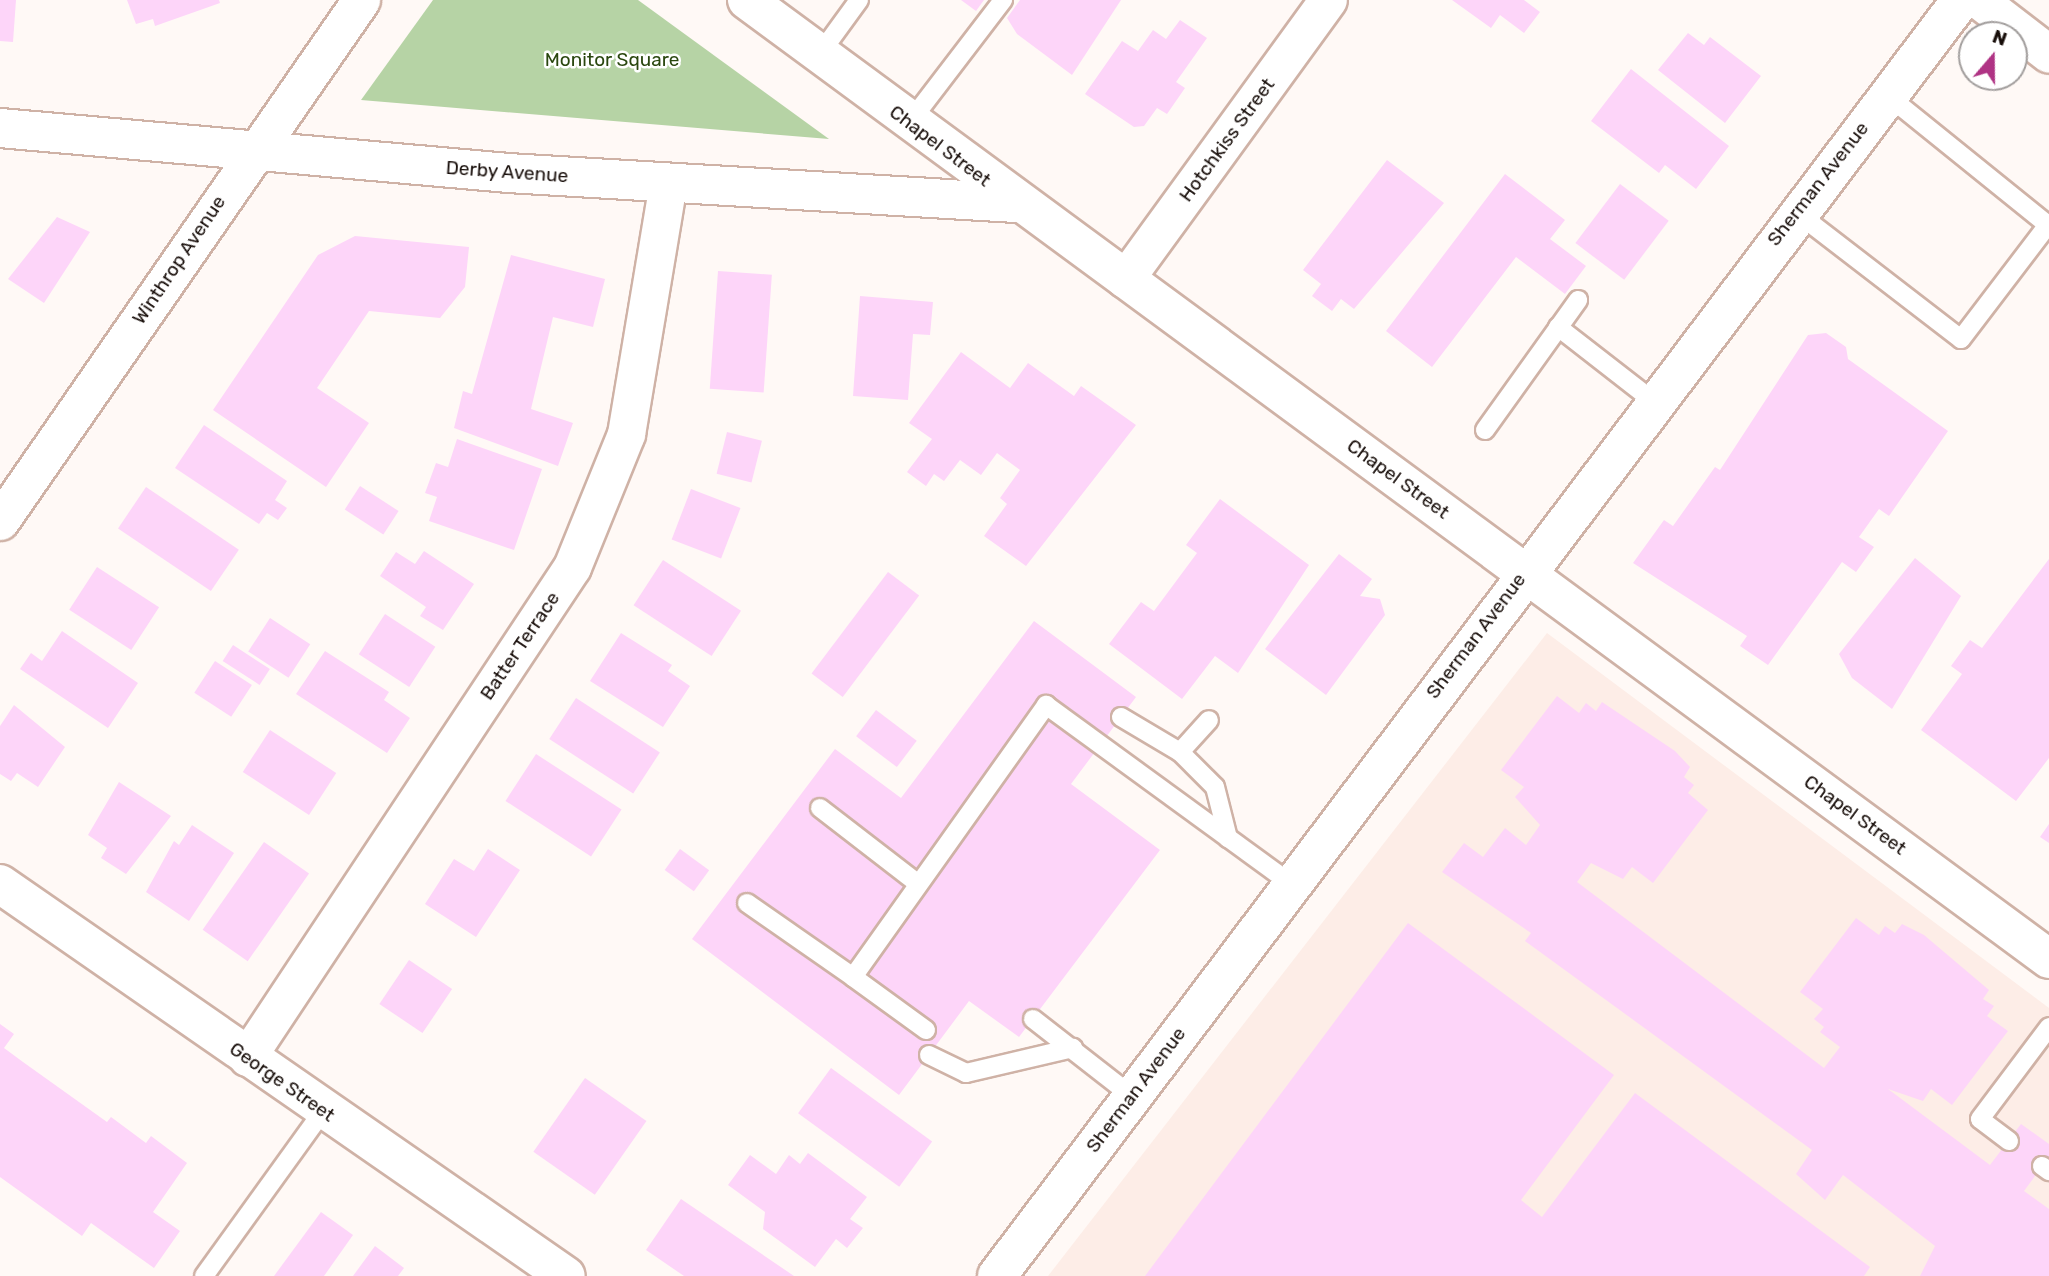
<!DOCTYPE html>
<style>
body{margin:0}
#map{position:relative;width:2049px;height:1276px;overflow:hidden;background:#fff9f6;font-family:Rubik,sans-serif}
div>[style]{position:absolute}
.built>*{inset:0;background:#fdede7}
.green>*{inset:0;background:#b6d3a5}
.building>*{inset:0;background:#fdd5f9;transform-origin:0 0}
.roads{filter:drop-shadow(2px 0 #cfb2a6) drop-shadow(-2px 0 #cfb2a6) drop-shadow(0 2px #cfb2a6) drop-shadow(0 -2px #cfb2a6)}
.lane>*{height:18px;margin:-9px;padding:0 9px;transform-origin:9px;border-radius:9px;background:#fff}
.street>*{height:37px;margin:-18.5px;padding:0 18.5px;transform-origin:18.5px;border-radius:18.5px;background:#fff}
.secondary>*{height:38px;margin:-19px;padding:0 19px;transform-origin:19px;border-radius:19px;background:#fff}
span{translate:-50% -50%;white-space:nowrap;text-align:center;line-height:1.15;-webkit-text-stroke:5px #fff;paint-order:stroke}
.park-label{font-size:19px;color:#2a470f}
.street-label{font-size:19px;color:#170d09}
.north{position:absolute;left:1958px;top:21px;width:70px;height:70px;box-sizing:border-box;background:#fff;border:2px solid #a29e9d;border-radius:50%;rotate:20deg;font-size:19px;font-weight:700;line-height:28px;text-align:center;color:#170d09}
.north::after{content:'';display:block;margin:auto;width:24px;height:32px;background:#af3384;clip-path:polygon(50% 0,100% 100%,50% 72%,0 100%)}
</style>
<div id="map">
<div class="built">
<i style="clip-path:polygon(1547px 633px,2049px 1008px,2049px 1276px,1048px 1276px)"></i>
</div>
<div class="green">
<i style="clip-path:polygon(433px 0,638px 0,829px 139px,361px 100px)"></i>
</div>
<div class="building">
<i style="clip-path:polygon(0 0,16px 0,13px 42px,0 41px)"></i>
<i style="clip-path:polygon(127px 0,219px 0,220px 3px,155px 26px,153px 19px,136px 24px)"></i>
<i style="clip-path:polygon(961px 0,984px 0,976px 11px)"></i>
<i style="clip-path:polygon(1020px 0,1121px 0,1072px 75px,1017px 34px,1007px 18px)"></i>
<i style="clip-path:polygon(1452px 0,1524px 0,1540px 12px,1524px 33px,1500px 15px,1491px 28px)"></i>
<i style="clip-path:polygon(1180px 20px,1207px 38px,1176px 82px,1185px 88px,1167px 114px,1157px 108px,1144px 126px,1134px 127px,1085px 94px,1122px 41px,1138px 51px,1153px 30px,1166px 39px)"></i>
<i style="clip-path:polygon(1688px 33px,1704px 45px,1710px 37px,1761px 76px,1725px 123px,1658px 70px)"></i>
<i style="clip-path:polygon(1631px 69px,1729px 146px,1696px 189px,1665px 165px,1659px 173px,1591px 121px)"></i>
<i style="clip-path:polygon(1387px 160px,1444px 203px,1354px 309px,1341px 299px,1332px 311px,1312px 296px,1321px 284px,1303px 270px)"></i>
<i style="clip-path:polygon(1505px 174px,1565px 220px,1550px 239px,1586px 266px,1565px 294px,1516px 257px,1432px 367px,1386px 331px)"></i>
<i style="left:1620px;top:184px;width:61px;height:74px;rotate:37deg"></i>
<i style="clip-path:polygon(57px 217px,90px 232px,44px 303px,8px 279px)"></i>
<i style="clip-path:polygon(355px 236px,469px 247px,465px 287px,440px 318px,369px 311px,317px 388px,369px 423px,326px 487px,213px 410px,318px 255px)"></i>
<i style="clip-path:polygon(511px 255px,605px 279px,593px 327px,553px 317px,531px 409px,573px 423px,558px 466px,454px 428px,463px 391px,472px 394px)"></i>
<i style="left:718px;top:271px;width:54px;height:118px;rotate:4deg"></i>
<i style="clip-path:polygon(860px 296px,933px 302px,930px 335px,913px 334px,908px 400px,853px 396px)"></i>
<i style="clip-path:polygon(1826px 333px,1846px 347px,1848px 359px,1948px 431px,1889px 516px,1879px 509px,1859px 537px,1874px 547px,1856px 572px,1842px 562px,1768px 665px,1740px 646px,1747px 636px,1633px 563px,1664px 520px,1673px 526px,1715px 467px,1720px 470px,1808px 335px)"></i>
<i style="clip-path:polygon(961px 352px,1010px 388px,1028px 363px,1074px 396px,1081px 386px,1136px 425px,1026px 566px,984px 536px,1007px 504px,1000px 498px,1020px 470px,997px 453px,981px 475px,960px 460px,944px 481px,934px 474px,926px 486px,907px 472px,932px 439px,909px 423px)"></i>
<i style="clip-path:polygon(204px 425px,287px 481px,275px 500px,287px 508px,278px 520px,267px 513px,259px 524px,175px 468px)"></i>
<i style="left:727px;top:432px;width:36px;height:43px;rotate:14deg"></i>
<i style="clip-path:polygon(457px 439px,542px 469px,514px 550px,429px 521px,437px 497px,425px 493px,436px 463px,448px 467px)"></i>
<i style="left:360px;top:486px;width:46px;height:28px;rotate:33deg"></i>
<i style="left:146px;top:487px;width:112px;height:50px;rotate:34deg"></i>
<i style="left:691px;top:489px;width:53px;height:54px;rotate:21deg"></i>
<i style="clip-path:polygon(1220px 499px,1309px 565px,1238px 673px,1215px 656px,1182px 699px,1109px 644px,1141px 602px,1154px 611px,1197px 553px,1186px 545px)"></i>
<i style="clip-path:polygon(424px 551px,474px 584px,443px 630px,420px 616px,426px 607px,380px 576px,396px 552px,415px 564px)"></i>
<i style="clip-path:polygon(1339px 554px,1372px 579px,1360px 596px,1380px 599px,1385px 615px,1326px 695px,1265px 649px)"></i>
<i style="clip-path:polygon(1915px 558px,1961px 596px,1892px 709px,1852px 678px,1839px 654px)"></i>
<i style="clip-path:polygon(2049px 559px,2049px 758px,2016px 801px,1921px 730px,1962px 674px,1951px 666px,1970px 640px,1982px 648px)"></i>
<i style="left:663px;top:560px;width:93px;height:54px;rotate:33deg"></i>
<i style="left:97px;top:567px;width:74px;height:51px;rotate:33deg"></i>
<i style="left:888px;top:572px;width:39px;height:127px;rotate:37deg"></i>
<i style="left:385px;top:614px;width:60px;height:48px;rotate:33deg"></i>
<i style="left:270px;top:618px;width:48px;height:40px;rotate:33deg"></i>
<i style="clip-path:polygon(1034px 621px,1136px 697px,1071px 784px,1160px 850px,1019px 1037px,969px 1001px,899px 1095px,692px 939px,835px 749px,901px 798px)"></i>
<i style="clip-path:polygon(62px 631px,138px 683px,108px 728px,20px 669px,31px 653px,42px 661px)"></i>
<i style="clip-path:polygon(621px 633px,672px 665px,668px 671px,690px 686px,663px 727px,590px 681px)"></i>
<i style="left:233px;top:645px;width:44px;height:19px;rotate:33deg"></i>
<i style="clip-path:polygon(325px 651px,389px 692px,384px 700px,410px 718px,387px 753px,296px 694px)"></i>
<i style="left:215px;top:661px;width:44px;height:38px;rotate:33deg"></i>
<i style="clip-path:polygon(1557px 696px,1579px 713px,1586px 703px,1596px 711px,1602px 702px,1675px 751px,1690px 767px,1684px 777px,1694px 785px,1688px 793px,1708px 810px,1653px 883px,1632px 867px,1623px 879px,1591px 863px,1577px 882px,1824px 1068px,1840px 1047px,1820px 1032px,1824px 1027px,1814px 1019px,1823px 1009px,1800px 992px,1856px 918px,1879px 935px,1885px 926px,1895px 933px,1902px 924px,1924px 935px,1989px 990px,1983px 999px,1994px 1006px,1987px 1016px,2008px 1031px,1952px 1105px,1931px 1089px,1923px 1101px,1888px 1089px,1990px 1165px,2021px 1124px,2049px 1144px,2049px 1157px,2024px 1191px,2049px 1209px,2049px 1276px,1920px 1276px,1935px 1246px,1843px 1175px,1825px 1200px,1796px 1174px,1812px 1150px,1525px 941px,1531px 933px,1442px 872px,1464px 843px,1483px 857px,1505px 828px,1526px 845px,1540px 825px,1515px 797px,1524px 787px,1501px 770px)"></i>
<i style="left:576px;top:698px;width:100px;height:49px;rotate:33deg"></i>
<i style="clip-path:polygon(14px 705px,65px 747px,38px 787px,17px 773px,11px 781px,0 774px,0 726px)"></i>
<i style="left:876px;top:710px;width:51px;height:33px;rotate:37deg"></i>
<i style="left:270px;top:730px;width:79px;height:50px;rotate:33deg"></i>
<i style="left:536px;top:754px;width:102px;height:56px;rotate:33deg"></i>
<i style="clip-path:polygon(119px 782px,171px 816px,126px 874px,101px 858px,107px 848px,88px 835px)"></i>
<i style="clip-path:polygon(2049px 824px,2049px 843px,2040px 837px)"></i>
<i style="clip-path:polygon(192px 825px,234px 853px,189px 921px,146px 892px,174px 841px,179px 845px)"></i>
<i style="left:264px;top:842px;width:55px;height:107px;rotate:35deg"></i>
<i style="clip-path:polygon(488px 849px,520px 870px,476px 937px,425px 904px,454px 859px,474px 871px)"></i>
<i style="left:680px;top:849px;width:36px;height:26px;rotate:36deg"></i>
<i style="clip-path:polygon(1408px 923px,1614px 1075px,1521px 1200px,1542px 1217px,1635px 1093px,1870px 1267px,1864px 1276px,1145px 1276px)"></i>
<i style="left:409px;top:960px;width:52px;height:53px;rotate:34deg"></i>
<i style="clip-path:polygon(0 1024px,14px 1034px,4px 1048px,23px 1062px,107px 1122px,111px 1117px,146px 1143px,151px 1136px,187px 1163px,153px 1212px,180px 1231px,154px 1268px,91px 1223px,82px 1236px,0 1177px)"></i>
<i style="left:831px;top:1068px;width:125px;height:56px;rotate:36deg"></i>
<i style="left:585px;top:1078px;width:75px;height:90px;rotate:35deg"></i>
<i style="clip-path:polygon(808px 1153px,867px 1197px,850px 1219px,863px 1228px,847px 1248px,836px 1239px,815px 1267px,763px 1229px,765px 1212px,728px 1185px,750px 1155px,776px 1174px,789px 1155px,800px 1164px)"></i>
<i style="clip-path:polygon(681px 1199px,794px 1276px,684px 1276px,646px 1250px)"></i>
<i style="clip-path:polygon(321px 1212px,353px 1235px,324px 1276px,274px 1276px)"></i>
<i style="clip-path:polygon(375px 1246px,404px 1268px,398px 1276px,353px 1276px)"></i>
</div>
<div class="roads">
<div class="lane">
<i style="left:819px;top:55px;width:68px;rotate:-54deg"></i>
<i style="left:909px;top:123px;width:155px;rotate:-52.6deg"></i>
<i style="left:1796px;top:212px;width:208px;rotate:37.6deg"></i>
<i style="left:1961px;top:339px;width:143px;rotate:-52.7deg"></i>
<i style="left:2048px;top:225px;width:207px;rotate:-141.1deg"></i>
<i style="left:1558px;top:327px;width:120px;rotate:37.9deg"></i>
<i style="left:1485px;top:430px;width:160px;rotate:-54.4deg"></i>
<i style="left:1121px;top:717px;width:69px;rotate:30.7deg"></i>
<i style="left:1180px;top:752px;width:43px;rotate:-47.8deg"></i>
<i style="left:1180px;top:752px;width:49px;rotate:45deg"></i>
<i style="left:1215px;top:787px;width:53px;rotate:75.7deg"></i>
<i style="left:820px;top:808px;width:123px;rotate:37.7deg"></i>
<i style="left:747px;top:903px;width:129px;rotate:34.9deg"></i>
<i style="left:1033px;top:1019px;width:125px;rotate:37.9deg"></i>
<i style="left:926px;top:1030px;width:90px;rotate:-144deg"></i>
<i style="left:853px;top:977px;width:334px;rotate:-54.6deg"></i>
<i style="left:1046px;top:705px;width:302px;rotate:36.1deg"></i>
<i style="left:929px;top:1055px;width:41px;rotate:25.9deg"></i>
<i style="left:966px;top:1073px;width:110px;rotate:-13.2deg"></i>
<i style="left:2009px;top:1141px;width:36px;rotate:-143deg"></i>
<i style="left:1980px;top:1119px;width:115px;rotate:-53.1deg"></i>
<i style="left:2042px;top:1166px;width:9px;rotate:36deg"></i>
<i style="left:204px;top:1276px;width:203px;rotate:-54.2deg"></i>
</div>
<div class="street">
<i style="left:1979px;top:0;width:88px;rotate:37.6deg"></i>
<i style="left:1125px;top:279px;width:345px;rotate:-54deg"></i>
<i style="left:0;top:521px;width:634px;rotate:-55.28deg"></i>
<i style="left:247px;top:1057px;width:588px;rotate:-56.45deg"></i>
<i style="left:572px;top:567px;width:144px;rotate:-67.9deg"></i>
<i style="left:626px;top:434px;width:255px;rotate:-80.5deg"></i>
</div>
<div class="secondary">
<i style="left:747px;top:0;width:1617px;rotate:36.37deg"></i>
<i style="left:0;top:128px;width:510px;rotate:5.06deg"></i>
<i style="left:508px;top:173px;width:509px;rotate:3.38deg"></i>
<i style="left:0;top:884px;width:688px;rotate:34.71deg"></i>
<i style="left:997px;top:1276px;width:1599px;rotate:-52.93deg"></i>
</div>
</div>
<div class="park-label">
<span style="left:612px;top:60px">Monitor Square</span>
</div>
<div class="street-label">
<span style="left:1227px;top:140px;rotate:-54deg">Hotchkiss Street</span>
<span style="left:940px;top:146px;rotate:37deg">Chapel Street</span>
<span style="left:507px;top:172px;rotate:4deg">Derby Avenue</span>
<span style="left:1818px;top:184px;rotate:-52deg">Sherman Avenue</span>
<span style="left:179px;top:260px;rotate:-56deg">Winthrop Avenue</span>
<span style="left:1398px;top:479px;rotate:36deg">Chapel Street</span>
<span style="left:1476px;top:636px;rotate:-53deg">Sherman Avenue</span>
<span style="left:520px;top:646px;rotate:-56deg">Batter Terrace</span>
<span style="left:1855px;top:815px;rotate:36deg">Chapel Street</span>
<span style="left:282px;top:1082px;rotate:35deg">George Street</span>
<span style="left:1136px;top:1090px;rotate:-53deg">Sherman Avenue</span>
</div>
<div class="north">N</div>
</div>
